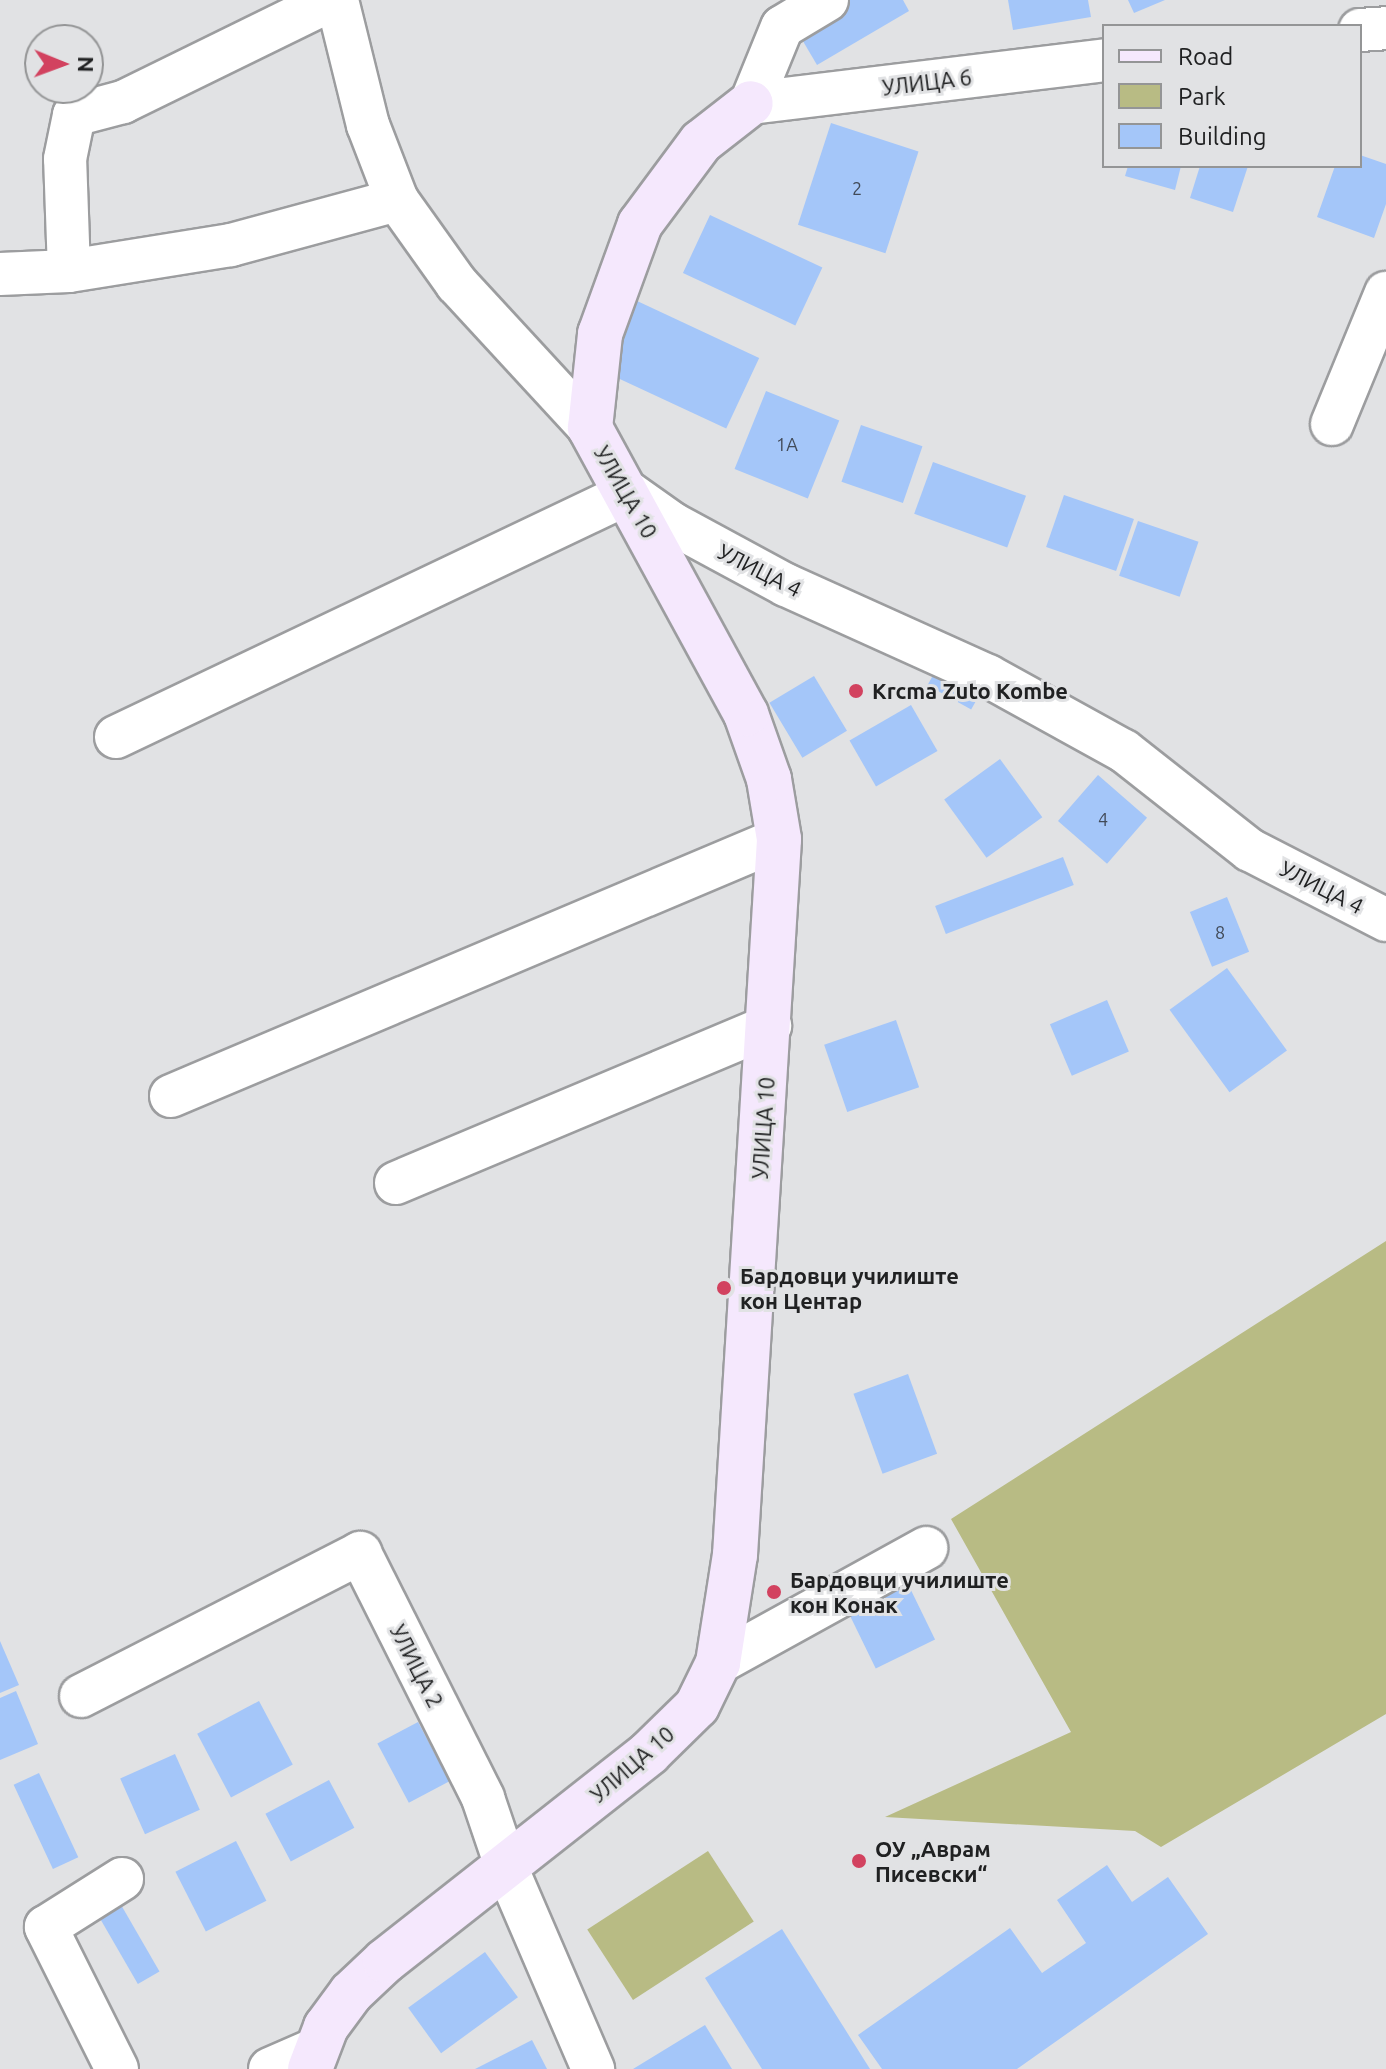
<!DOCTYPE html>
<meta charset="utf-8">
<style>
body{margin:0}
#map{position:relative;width:1386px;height:2069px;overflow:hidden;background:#e1e2e4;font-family:Ubuntu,sans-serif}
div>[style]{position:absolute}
.green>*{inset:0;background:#b8bb84;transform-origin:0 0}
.building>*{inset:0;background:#a4c6f9;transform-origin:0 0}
.roads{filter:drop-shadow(2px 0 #9c9d9f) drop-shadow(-2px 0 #9c9d9f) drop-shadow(0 2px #9c9d9f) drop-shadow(0 -2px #9c9d9f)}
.street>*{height:42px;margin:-21px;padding:0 21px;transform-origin:21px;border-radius:21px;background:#fff}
.secondary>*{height:44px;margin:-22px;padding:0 22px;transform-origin:22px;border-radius:22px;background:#f5e8fd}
.dots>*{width:22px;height:22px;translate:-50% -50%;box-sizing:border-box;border:4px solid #e1e2e4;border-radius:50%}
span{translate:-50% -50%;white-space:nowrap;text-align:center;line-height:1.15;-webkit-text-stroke:6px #e1e2e4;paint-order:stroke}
.number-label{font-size:18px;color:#414a58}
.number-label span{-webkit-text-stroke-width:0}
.street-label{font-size:22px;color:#202122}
.poi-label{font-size:22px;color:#202122;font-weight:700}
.left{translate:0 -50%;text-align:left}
.legend{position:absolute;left:1102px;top:24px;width:260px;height:144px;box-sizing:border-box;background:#e1e2e4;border:2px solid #949596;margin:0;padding:10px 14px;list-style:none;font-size:24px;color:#202122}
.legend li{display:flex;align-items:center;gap:16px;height:40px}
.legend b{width:40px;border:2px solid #949596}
.north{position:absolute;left:24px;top:24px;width:80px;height:80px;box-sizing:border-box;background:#e1e2e4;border:2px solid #949596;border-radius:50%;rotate:91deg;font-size:22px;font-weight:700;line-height:32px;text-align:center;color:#202122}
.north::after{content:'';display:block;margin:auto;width:28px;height:36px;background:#d2425f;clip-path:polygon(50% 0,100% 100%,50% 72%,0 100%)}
</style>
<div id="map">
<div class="green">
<i style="clip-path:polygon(1386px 1241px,1386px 1714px,1161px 1847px,1135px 1831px,885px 1817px,1071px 1732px,951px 1519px)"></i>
<i style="left:708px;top:1851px;width:84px;height:144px;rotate:57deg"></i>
</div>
<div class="building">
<i style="clip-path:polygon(849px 0,903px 0,909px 11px,817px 65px,797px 31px)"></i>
<i style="clip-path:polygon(1008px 0,1088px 0,1091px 17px,1013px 30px)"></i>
<i style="clip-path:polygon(1128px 0,1165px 0,1134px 13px)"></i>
<i style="left:831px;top:123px;width:92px;height:107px;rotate:18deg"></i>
<i style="clip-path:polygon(1360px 155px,1386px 164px,1386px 204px,1374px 238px,1317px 217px,1335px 166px,1360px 166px)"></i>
<i style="clip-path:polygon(1128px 166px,1181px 166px,1175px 190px,1125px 176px)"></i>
<i style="clip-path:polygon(1200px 166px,1248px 166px,1233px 212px,1190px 198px)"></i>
<i style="left:710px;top:215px;width:124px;height:64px;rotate:25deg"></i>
<i style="left:635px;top:300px;width:137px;height:78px;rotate:25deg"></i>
<i style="left:766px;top:391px;width:79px;height:84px;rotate:22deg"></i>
<i style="left:861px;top:425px;width:65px;height:60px;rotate:19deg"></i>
<i style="left:933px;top:462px;width:99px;height:55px;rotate:20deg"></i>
<i style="left:1064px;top:495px;width:74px;height:55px;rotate:19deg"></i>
<i style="left:1138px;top:521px;width:64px;height:58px;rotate:19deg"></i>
<i style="left:942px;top:659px;width:50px;height:30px;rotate:29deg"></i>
<i style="left:814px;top:676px;width:64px;height:52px;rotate:59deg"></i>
<i style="left:911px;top:705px;width:53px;height:71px;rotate:60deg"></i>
<i style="left:1000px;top:759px;width:72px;height:69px;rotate:54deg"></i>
<i style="left:1098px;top:775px;width:65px;height:61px;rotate:41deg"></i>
<i style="left:1063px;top:857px;width:30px;height:137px;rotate:69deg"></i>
<i style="left:1227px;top:897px;width:59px;height:40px;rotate:68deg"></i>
<i style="left:1227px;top:968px;width:102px;height:71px;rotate:54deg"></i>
<i style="left:1107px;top:1000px;width:56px;height:62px;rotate:67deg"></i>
<i style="left:896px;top:1020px;width:71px;height:76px;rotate:71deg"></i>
<i style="left:908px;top:1374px;width:85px;height:58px;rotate:70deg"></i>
<i style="left:907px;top:1582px;width:64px;height:66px;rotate:64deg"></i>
<i style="clip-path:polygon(0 1641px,19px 1685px,0 1693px)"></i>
<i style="clip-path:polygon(16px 1691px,38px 1744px,0 1760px,0 1698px)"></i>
<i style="left:259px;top:1701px;width:72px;height:70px;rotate:62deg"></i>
<i style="left:418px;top:1722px;width:67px;height:46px;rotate:62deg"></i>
<i style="left:175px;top:1754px;width:61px;height:60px;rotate:66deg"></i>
<i style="left:39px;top:1773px;width:93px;height:28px;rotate:65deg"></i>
<i style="left:329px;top:1780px;width:54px;height:72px;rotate:62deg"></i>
<i style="left:236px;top:1841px;width:67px;height:68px;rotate:63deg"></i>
<i style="clip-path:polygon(1107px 1865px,1132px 1902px,1168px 1877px,1208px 1934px,1017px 2069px,882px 2069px,858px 2035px,1010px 1928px,1042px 1973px,1086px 1943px,1057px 1900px)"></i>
<i style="left:113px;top:1891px;width:93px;height:25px;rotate:60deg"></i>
<i style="clip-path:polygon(782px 1929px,870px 2069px,762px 2069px,705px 1978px)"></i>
<i style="left:485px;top:1952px;width:56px;height:95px;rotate:54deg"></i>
<i style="clip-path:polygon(705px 2025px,732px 2069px,633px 2069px)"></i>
<i style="clip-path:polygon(532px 2040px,547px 2069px,475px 2069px)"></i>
</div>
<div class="roads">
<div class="street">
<i style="left:337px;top:0;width:129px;rotate:76.1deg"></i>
<i style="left:368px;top:125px;width:80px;rotate:68.9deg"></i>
<i style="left:397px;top:200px;width:103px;rotate:54.5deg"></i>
<i style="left:457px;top:284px;width:196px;rotate:47.3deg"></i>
<i style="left:827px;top:0;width:52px;rotate:149deg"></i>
<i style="left:782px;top:27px;width:82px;rotate:112.2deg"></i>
<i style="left:751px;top:103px;width:356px;rotate:-6.9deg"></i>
<i style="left:1360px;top:30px;width:26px;rotate:-4deg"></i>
<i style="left:69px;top:271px;width:112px;rotate:-92deg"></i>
<i style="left:65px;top:159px;width:45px;rotate:-78.4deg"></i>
<i style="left:74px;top:115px;width:51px;rotate:-14.9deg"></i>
<i style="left:123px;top:102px;width:232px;rotate:-26.1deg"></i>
<i style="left:0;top:274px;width:69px;rotate:-2.5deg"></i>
<i style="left:69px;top:271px;width:164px;rotate:-9.1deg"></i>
<i style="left:231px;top:245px;width:172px;rotate:-15.2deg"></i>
<i style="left:1332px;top:424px;width:142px;rotate:-67.6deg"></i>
<i style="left:116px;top:737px;width:568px;rotate:-25.44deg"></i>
<i style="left:629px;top:493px;width:54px;rotate:35.2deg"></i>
<i style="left:673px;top:524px;width:128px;rotate:28.4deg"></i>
<i style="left:786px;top:585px;width:222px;rotate:24.3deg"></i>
<i style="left:988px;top:676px;width:155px;rotate:28.9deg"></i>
<i style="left:1124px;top:751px;width:160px;rotate:38.2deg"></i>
<i style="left:1250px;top:850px;width:153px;rotate:27.2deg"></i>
<i style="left:171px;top:1096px;width:660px;rotate:-22.91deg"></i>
<i style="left:396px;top:1183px;width:406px;rotate:-22.8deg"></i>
<i style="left:718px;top:1663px;width:238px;rotate:-28.9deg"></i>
<i style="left:81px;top:1696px;width:314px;rotate:-27.1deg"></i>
<i style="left:360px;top:1553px;width:274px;rotate:63.3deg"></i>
<i style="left:483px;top:1798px;width:75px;rotate:71.3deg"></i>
<i style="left:507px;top:1869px;width:218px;rotate:66.7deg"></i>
<i style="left:117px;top:2069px;width:159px;rotate:-116.6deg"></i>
<i style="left:46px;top:1927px;width:90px;rotate:-32.3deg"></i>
<i style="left:270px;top:2069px;width:50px;rotate:-23.5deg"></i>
</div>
<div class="secondary">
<i style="left:310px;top:2069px;width:45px;rotate:-69.1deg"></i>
<i style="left:326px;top:2027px;width:42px;rotate:-53.7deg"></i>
<i style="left:351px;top:1993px;width:47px;rotate:-43.3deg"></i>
<i style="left:385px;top:1961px;width:336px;rotate:-38.2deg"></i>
<i style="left:649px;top:1753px;width:67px;rotate:-44.4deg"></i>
<i style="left:697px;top:1706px;width:48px;rotate:-64deg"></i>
<i style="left:718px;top:1663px;width:109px;rotate:-81.1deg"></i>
<i style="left:735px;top:1555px;width:717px;rotate:-86.48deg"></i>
<i style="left:779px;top:839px;width:61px;rotate:-99.5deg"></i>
<i style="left:769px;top:779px;width:69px;rotate:-109.5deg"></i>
<i style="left:746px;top:714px;width:326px;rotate:-118.6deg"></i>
<i style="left:590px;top:428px;width:95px;rotate:-83.9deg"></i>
<i style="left:600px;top:334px;width:117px;rotate:-70deg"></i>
<i style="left:640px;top:224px;width:102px;rotate:-53.4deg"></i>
<i style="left:701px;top:142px;width:63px;rotate:-38deg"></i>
</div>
</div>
<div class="dots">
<i style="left:856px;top:691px;background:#d2425f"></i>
<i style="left:724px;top:1288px;background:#d2425f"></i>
<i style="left:774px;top:1592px;background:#d2425f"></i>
<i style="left:859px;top:1861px;background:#d2425f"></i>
</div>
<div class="number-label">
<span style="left:857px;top:188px">2</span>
<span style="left:787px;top:444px">1А</span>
<span style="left:1103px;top:819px">4</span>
<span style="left:1220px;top:932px">8</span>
</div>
<div class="street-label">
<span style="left:927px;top:82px;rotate:-7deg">УЛИЦА 6</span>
<span style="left:626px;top:492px;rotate:60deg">УЛИЦА 10</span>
<span style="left:760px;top:570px;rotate:27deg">УЛИЦА 4</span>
<span style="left:1322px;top:887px;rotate:27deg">УЛИЦА 4</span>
<span style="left:763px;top:1128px;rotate:-86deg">УЛИЦА 10</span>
<span style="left:417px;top:1666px;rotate:63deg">УЛИЦА 2</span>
<span style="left:632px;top:1764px;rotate:-41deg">УЛИЦА 10</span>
</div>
<div class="poi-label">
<span class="left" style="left:872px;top:691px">Krcma Zuto Kombe</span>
<span class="left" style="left:740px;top:1288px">Бардовци училиште<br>кон Центар</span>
<span class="left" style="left:790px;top:1592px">Бардовци училиште<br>кон Конак</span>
<span class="left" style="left:875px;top:1861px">ОУ „Аврам<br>Писевски“</span>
</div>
<ul class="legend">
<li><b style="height:10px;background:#f5e8fd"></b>Road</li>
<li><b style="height:22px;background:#b8bb84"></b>Park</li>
<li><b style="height:22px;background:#a4c6f9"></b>Building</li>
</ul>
<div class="north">N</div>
</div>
